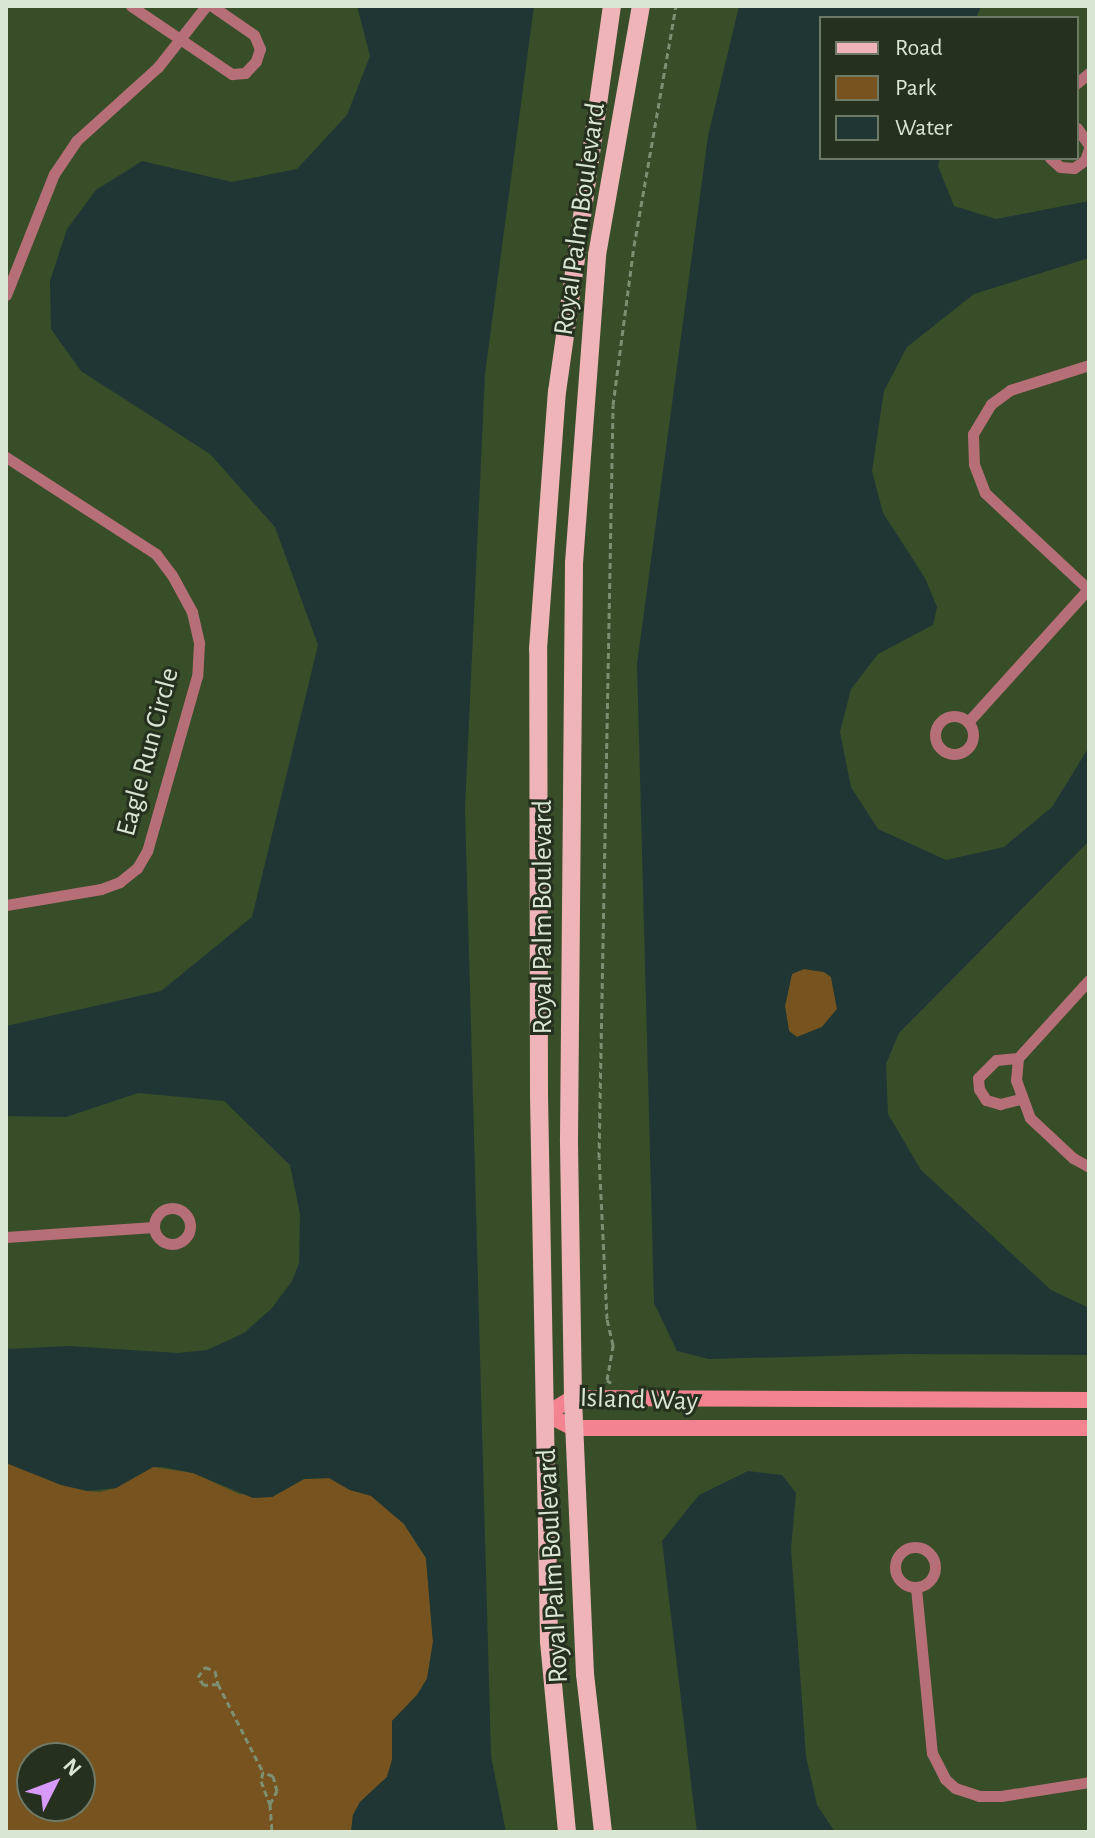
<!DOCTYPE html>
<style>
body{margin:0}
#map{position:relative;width:1095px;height:1838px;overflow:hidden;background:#384e29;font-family:"Alegreya Sans",sans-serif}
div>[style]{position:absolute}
.green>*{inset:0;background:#77531f}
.water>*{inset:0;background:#1f3635}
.path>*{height:3px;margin-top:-1.5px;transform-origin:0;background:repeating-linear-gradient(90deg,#7d8f71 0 6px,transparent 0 10px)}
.street>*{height:11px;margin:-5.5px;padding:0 5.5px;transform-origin:5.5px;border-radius:5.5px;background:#b76f77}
.street>.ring{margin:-5.5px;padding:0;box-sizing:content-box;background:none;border:11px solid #b76f77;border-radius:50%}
.secondary>*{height:16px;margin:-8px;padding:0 8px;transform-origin:8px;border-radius:8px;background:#f48391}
.primary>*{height:18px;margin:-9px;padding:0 9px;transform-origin:9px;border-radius:9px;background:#efb4b8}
span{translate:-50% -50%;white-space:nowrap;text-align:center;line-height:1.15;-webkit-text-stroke:6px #26301f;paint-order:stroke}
.street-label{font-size:28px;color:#d9e6d1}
.frame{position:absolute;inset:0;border:8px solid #d9e6d1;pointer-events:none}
.legend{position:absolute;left:819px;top:16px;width:260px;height:144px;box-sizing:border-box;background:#26301f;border:2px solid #6e7966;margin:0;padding:10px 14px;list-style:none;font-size:24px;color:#d9e6d1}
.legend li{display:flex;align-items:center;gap:16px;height:40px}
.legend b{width:40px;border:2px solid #6e7966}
.north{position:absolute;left:16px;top:1742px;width:80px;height:80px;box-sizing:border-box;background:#26301f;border:2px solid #6e7966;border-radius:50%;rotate:48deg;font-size:22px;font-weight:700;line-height:32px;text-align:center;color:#d9e6d1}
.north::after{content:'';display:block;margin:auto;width:28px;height:36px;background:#d89af8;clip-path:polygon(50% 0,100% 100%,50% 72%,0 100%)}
</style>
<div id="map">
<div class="green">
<i style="clip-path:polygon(804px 969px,824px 972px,831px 977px,837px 1009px,822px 1027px,797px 1037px,789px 1031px,785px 1006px,792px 973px)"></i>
<i style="clip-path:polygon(evenodd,6px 1463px,87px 1491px,100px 1492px,116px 1488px,153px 1467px,193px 1473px,239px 1494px,272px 1497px,304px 1479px,329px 1478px,350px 1490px,371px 1495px,404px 1524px,426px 1558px,433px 1642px,427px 1678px,417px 1695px,392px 1721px,392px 1760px,387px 1777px,360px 1802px,353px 1815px,351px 1832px,6px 1832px,6px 1463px,32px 1758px,80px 1758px,80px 1806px,32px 1806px,32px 1758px)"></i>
</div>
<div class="water">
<i style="clip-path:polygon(357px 6px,534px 6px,485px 374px,465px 808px,491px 1756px,506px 1832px,351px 1832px,353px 1815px,360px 1802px,387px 1777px,392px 1760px,392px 1721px,417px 1695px,427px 1679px,433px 1642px,426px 1558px,404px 1524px,371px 1496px,350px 1490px,329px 1478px,304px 1479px,272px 1497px,253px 1498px,193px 1473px,163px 1467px,153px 1467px,116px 1488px,87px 1491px,61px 1485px,6px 1463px,6px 1349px,69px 1346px,178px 1353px,207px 1350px,244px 1333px,272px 1308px,292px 1281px,299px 1263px,300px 1214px,290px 1165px,224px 1101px,138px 1093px,66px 1117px,6px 1116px,6px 1026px,161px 991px,252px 917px,318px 645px,275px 527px,210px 454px,81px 371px,51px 329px,50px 281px,67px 229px,96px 190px,142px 161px,232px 182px,297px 169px,347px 115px,370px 56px)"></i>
<i style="clip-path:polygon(evenodd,739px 6px,981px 6px,976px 18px,821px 18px,821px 158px,940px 158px,938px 166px,954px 206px,996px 219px,1089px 201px,1089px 258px,974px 294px,907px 347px,884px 391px,872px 471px,883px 513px,925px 578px,937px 607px,933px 625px,878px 654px,851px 689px,840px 732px,851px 787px,878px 829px,946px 860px,1004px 847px,1052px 807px,1089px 747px,1089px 841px,899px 1033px,886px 1064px,888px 1114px,921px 1170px,1051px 1290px,1089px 1308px,1089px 1355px,903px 1354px,709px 1359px,677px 1351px,654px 1303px,637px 664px,708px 136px,739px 6px,804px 969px,824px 972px,831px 977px,837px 1009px,822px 1027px,797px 1037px,789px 1031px,785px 1006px,792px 974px,804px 969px)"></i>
<i style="clip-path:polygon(748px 1471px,782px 1475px,796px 1493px,791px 1549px,806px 1756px,817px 1805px,835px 1832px,697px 1832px,662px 1541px,699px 1495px)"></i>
</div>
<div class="path">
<i style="left:611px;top:1383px;width:5px;rotate:-143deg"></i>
<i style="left:607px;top:1380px;width:36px;rotate:-80deg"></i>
<i style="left:613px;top:1345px;width:27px;rotate:-103deg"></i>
<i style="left:607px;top:1319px;width:161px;rotate:-92.8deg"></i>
<i style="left:599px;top:1158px;width:753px;rotate:-88.93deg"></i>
<i style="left:613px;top:405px;width:160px;rotate:-82.5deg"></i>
<i style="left:634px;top:246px;width:244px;rotate:-80.1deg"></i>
<i style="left:218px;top:1684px;width:14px;rotate:176deg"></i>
<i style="left:204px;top:1685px;width:10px;rotate:-127deg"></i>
<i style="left:198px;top:1677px;width:12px;rotate:-55deg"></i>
<i style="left:205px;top:1667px;width:11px;rotate:22deg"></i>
<i style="left:215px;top:1671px;width:13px;rotate:77deg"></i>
<i style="left:218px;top:1684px;width:99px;rotate:62.9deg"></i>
<i style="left:270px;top:1804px;width:15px;rotate:-62deg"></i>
<i style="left:277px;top:1791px;width:16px;rotate:-105deg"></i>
<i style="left:273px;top:1776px;width:11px;rotate:-158deg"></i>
<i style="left:263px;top:1772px;width:9px;rotate:103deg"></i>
<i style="left:261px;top:1781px;width:25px;rotate:69deg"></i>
<i style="left:270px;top:1804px;width:28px;rotate:86deg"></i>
</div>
<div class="street">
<i style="left:131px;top:6px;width:122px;rotate:34deg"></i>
<i style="left:232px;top:74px;width:13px;rotate:-4deg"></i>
<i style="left:245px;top:73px;width:16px;rotate:-47deg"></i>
<i style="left:256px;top:61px;width:13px;rotate:-72deg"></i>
<i style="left:260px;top:49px;width:15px;rotate:-113deg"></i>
<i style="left:254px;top:35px;width:51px;rotate:-145.4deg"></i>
<i style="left:1077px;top:83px;width:16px;rotate:-40deg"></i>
<i style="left:1077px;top:128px;width:21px;rotate:55deg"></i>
<i style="left:1050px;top:158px;width:13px;rotate:42deg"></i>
<i style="left:1060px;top:167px;width:14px;rotate:4deg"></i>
<i style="left:1074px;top:168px;width:14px;rotate:-36deg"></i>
<i style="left:1085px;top:160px;width:12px;rotate:-70deg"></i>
<i style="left:6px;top:295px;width:130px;rotate:-68.4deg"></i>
<i style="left:54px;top:174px;width:40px;rotate:-56deg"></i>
<i style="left:76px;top:141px;width:110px;rotate:-42.1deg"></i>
<i style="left:158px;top:67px;width:78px;rotate:-51.8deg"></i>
<i style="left:6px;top:457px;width:179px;rotate:32.9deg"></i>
<i style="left:156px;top:554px;width:26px;rotate:53deg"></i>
<i style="left:172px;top:575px;width:42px;rotate:61.6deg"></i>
<i style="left:192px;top:612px;width:32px;rotate:77deg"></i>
<i style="left:199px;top:643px;width:33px;rotate:93deg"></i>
<i style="left:197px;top:676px;width:182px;rotate:105.9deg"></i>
<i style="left:147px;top:851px;width:20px;rotate:120deg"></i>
<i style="left:137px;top:868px;width:22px;rotate:141deg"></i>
<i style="left:120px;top:882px;width:20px;rotate:160deg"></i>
<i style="left:101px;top:889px;width:96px;rotate:170.4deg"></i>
<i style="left:1088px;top:589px;width:141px;rotate:-137deg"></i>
<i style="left:985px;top:493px;width:31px;rotate:-111deg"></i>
<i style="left:974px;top:464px;width:30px;rotate:-92deg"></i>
<i style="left:973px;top:434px;width:35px;rotate:-59deg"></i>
<i style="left:991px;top:404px;width:24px;rotate:-36deg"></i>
<i style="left:1010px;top:390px;width:83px;rotate:-17.6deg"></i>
<i class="ring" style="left:935px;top:716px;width:27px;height:27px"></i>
<i style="left:968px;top:722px;width:181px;rotate:-47.9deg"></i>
<i style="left:1089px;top:980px;width:105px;rotate:132.3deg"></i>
<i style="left:1018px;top:1058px;width:22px;rotate:95deg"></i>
<i style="left:1016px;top:1080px;width:40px;rotate:69.8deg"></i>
<i style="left:1030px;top:1118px;width:59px;rotate:42.9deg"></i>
<i style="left:1073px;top:1158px;width:18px;rotate:29deg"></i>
<i style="left:1018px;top:1058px;width:22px;rotate:175deg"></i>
<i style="left:996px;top:1060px;width:25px;rotate:135deg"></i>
<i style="left:978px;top:1078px;width:11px;rotate:85deg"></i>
<i style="left:979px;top:1089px;width:13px;rotate:58deg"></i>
<i style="left:986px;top:1100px;width:15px;rotate:16deg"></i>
<i style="left:1000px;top:1104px;width:21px;rotate:-14deg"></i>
<i class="ring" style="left:154px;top:1208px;width:25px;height:25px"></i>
<i style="left:6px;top:1237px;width:148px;rotate:-3.9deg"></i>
<i class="ring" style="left:895px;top:1547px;width:29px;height:29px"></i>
<i style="left:916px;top:1588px;width:166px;rotate:84.5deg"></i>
<i style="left:932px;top:1753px;width:29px;rotate:63deg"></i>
<i style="left:945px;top:1779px;width:13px;rotate:42deg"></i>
<i style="left:955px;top:1788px;width:25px;rotate:18deg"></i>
<i style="left:979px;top:1796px;width:22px"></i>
<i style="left:1001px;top:1796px;width:89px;rotate:-9deg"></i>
</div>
<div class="secondary">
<i style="left:546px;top:1414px;width:31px;rotate:-31deg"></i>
<i style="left:573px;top:1398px;width:516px;rotate:0.22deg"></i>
<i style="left:546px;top:1414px;width:31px;rotate:27deg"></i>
<i style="left:574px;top:1428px;width:515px"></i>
</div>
<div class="primary">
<i style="left:567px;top:1832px;width:192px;rotate:-95.4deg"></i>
<i style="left:549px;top:1641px;width:548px;rotate:-91.05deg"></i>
<i style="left:539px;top:1093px;width:444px;rotate:-90.1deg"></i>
<i style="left:538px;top:649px;width:258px;rotate:-85.8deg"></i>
<i style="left:557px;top:392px;width:390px;rotate:-81.9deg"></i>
<i style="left:603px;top:1832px;width:159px;rotate:-96.5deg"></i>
<i style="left:585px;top:1674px;width:276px;rotate:-92.5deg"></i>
<i style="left:573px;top:1398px;width:259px;rotate:-90.9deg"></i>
<i style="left:569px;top:1139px;width:576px;rotate:-89.5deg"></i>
<i style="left:574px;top:563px;width:309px;rotate:-85.7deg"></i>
<i style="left:597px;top:255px;width:253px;rotate:-80deg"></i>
</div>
<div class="street-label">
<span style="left:580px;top:219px;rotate:-82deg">Royal Palm Boulevard</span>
<span style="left:148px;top:752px;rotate:-75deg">Eagle Run Circle</span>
<span style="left:543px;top:917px;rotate:-90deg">Royal Palm Boulevard</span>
<span style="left:639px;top:1400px;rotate:2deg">Island Way</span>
<span style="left:553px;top:1566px;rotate:-93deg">Royal Palm Boulevard</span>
</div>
<div class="frame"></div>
<ul class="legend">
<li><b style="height:10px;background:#efb4b8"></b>Road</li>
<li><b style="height:22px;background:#77531f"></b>Park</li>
<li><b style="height:22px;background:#1f3635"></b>Water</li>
</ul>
<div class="north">N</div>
</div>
